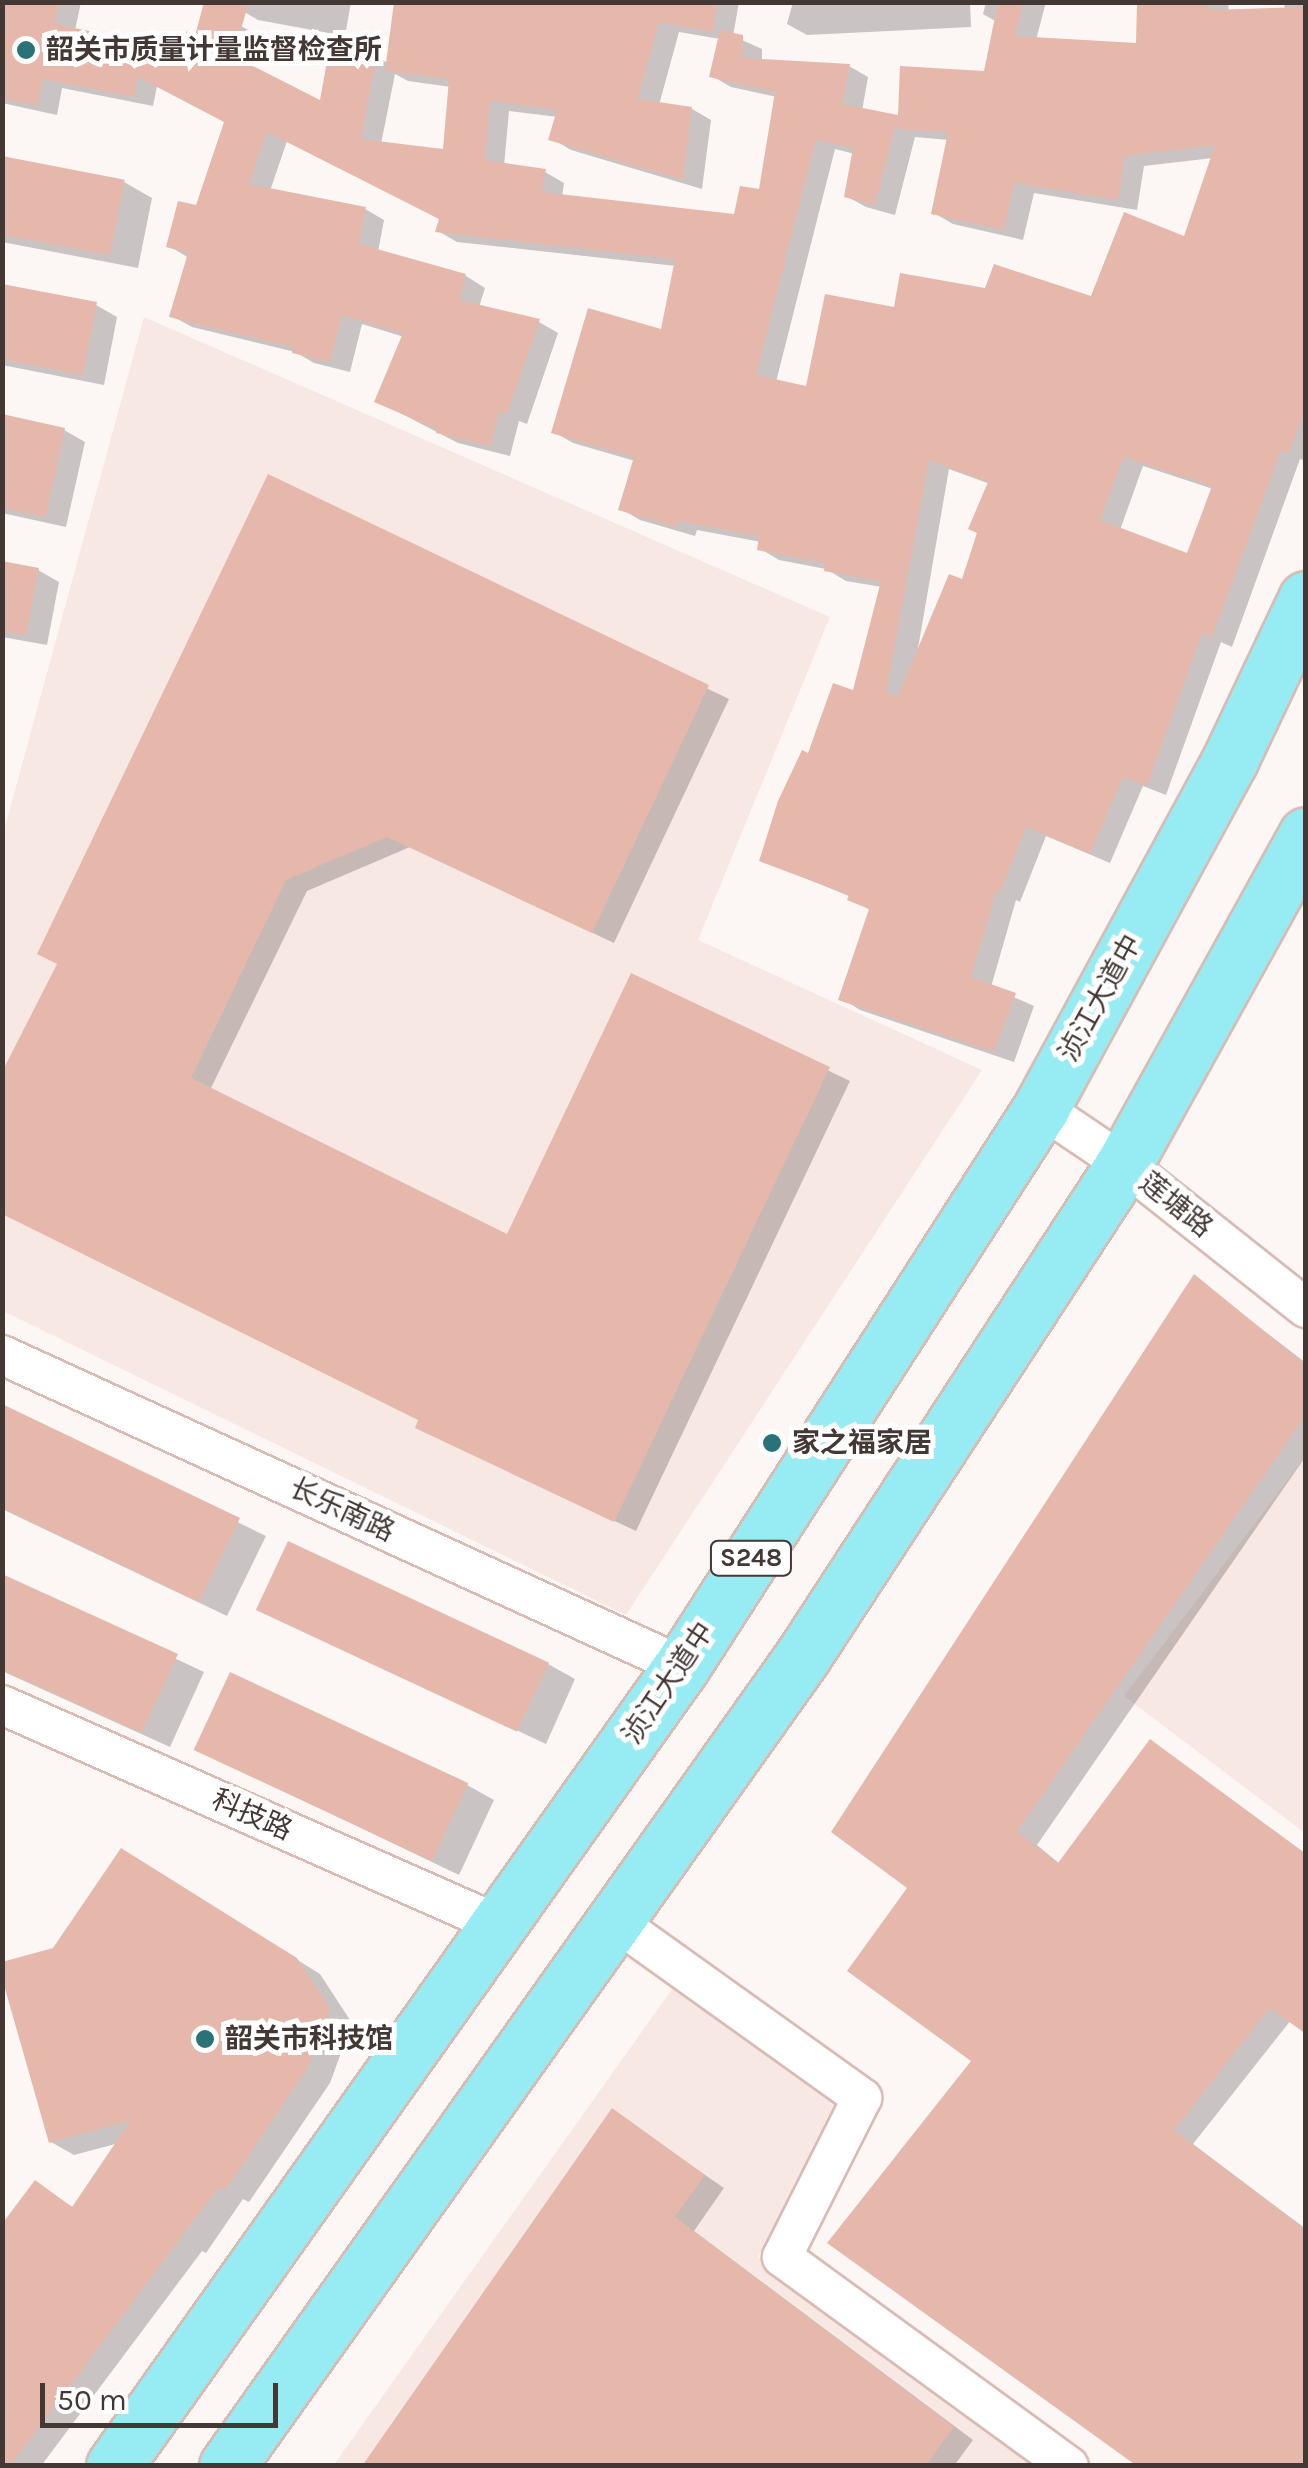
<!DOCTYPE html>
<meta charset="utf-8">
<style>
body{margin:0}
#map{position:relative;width:1308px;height:2468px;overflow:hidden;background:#fcf6f4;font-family:Karla,"Noto Sans SC",sans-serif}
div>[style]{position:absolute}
.built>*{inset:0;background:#f8e8e3}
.shadow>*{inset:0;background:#0003}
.building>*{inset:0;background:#e6b8ab;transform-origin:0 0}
.roads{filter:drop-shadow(2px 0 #d9bbb3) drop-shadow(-2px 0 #d9bbb3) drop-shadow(0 2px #d9bbb3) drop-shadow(0 -2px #d9bbb3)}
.street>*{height:38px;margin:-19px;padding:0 19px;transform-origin:19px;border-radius:19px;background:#fff}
.primary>*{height:55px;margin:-27.5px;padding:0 27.5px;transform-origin:27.5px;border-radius:27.5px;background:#96ecf2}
.dots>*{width:28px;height:28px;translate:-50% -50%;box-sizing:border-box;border:5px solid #fff;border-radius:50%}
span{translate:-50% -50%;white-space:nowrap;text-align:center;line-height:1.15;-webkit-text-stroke:10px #fff;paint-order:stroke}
.shield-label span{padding:2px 8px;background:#fff;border:2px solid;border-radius:8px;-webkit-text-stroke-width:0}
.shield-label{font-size:25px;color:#443835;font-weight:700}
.poi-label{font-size:28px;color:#443835;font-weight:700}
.left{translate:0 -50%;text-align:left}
.street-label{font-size:28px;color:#443835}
.frame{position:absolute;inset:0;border:5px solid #443835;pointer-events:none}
.scale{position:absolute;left:40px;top:2383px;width:238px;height:45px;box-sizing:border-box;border:5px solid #443835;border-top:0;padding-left:12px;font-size:30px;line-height:35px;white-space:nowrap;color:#443835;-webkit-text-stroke:8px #fff;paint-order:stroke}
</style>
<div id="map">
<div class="built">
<i style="clip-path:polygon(144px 317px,830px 617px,698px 940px,982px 1070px,626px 1615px,3px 1311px,2px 838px)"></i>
<i style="clip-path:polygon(1305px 1457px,1305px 1833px,1124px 1696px)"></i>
<i style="clip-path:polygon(675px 1985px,839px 2101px,758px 2257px,1038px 2465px,333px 2466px)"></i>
</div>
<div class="shadow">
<i style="clip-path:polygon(evenodd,2px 2px,81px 2px,75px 30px,178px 51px,196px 40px,241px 26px,261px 37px,249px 67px,322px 104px,376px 56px,389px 64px,397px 2px,739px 2px,733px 36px,762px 49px,762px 61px,849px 66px,868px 77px,862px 111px,900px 118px,986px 73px,997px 22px,983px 14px,986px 2px,1046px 2px,1036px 40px,1139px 46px,1139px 2px,1228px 2px,1229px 12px,1285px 10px,1284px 2px,1306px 2px,1306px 461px,1300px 459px,1232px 647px,1221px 642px,1166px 795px,1143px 786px,1110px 863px,1046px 836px,1020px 902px,1016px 900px,991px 987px,1034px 1006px,1014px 1062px,860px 1010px,841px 998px,871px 911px,851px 897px,762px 860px,809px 756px,855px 694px,882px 587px,846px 581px,826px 569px,779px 560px,759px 548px,761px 542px,697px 530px,695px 536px,640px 520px,621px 509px,635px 461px,573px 443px,554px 432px,663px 332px,676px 266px,457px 242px,438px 231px,442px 219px,287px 141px,270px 191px,365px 209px,384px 220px,378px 252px,466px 276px,485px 288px,479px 307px,539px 322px,558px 333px,527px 424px,519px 421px,510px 456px,458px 443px,377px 401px,404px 337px,362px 324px,350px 372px,314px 363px,295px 352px,192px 327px,172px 316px,189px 258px,169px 246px,197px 208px,227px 122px,157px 86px,153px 106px,62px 88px,57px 115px,2px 103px,2px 2px,679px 32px,720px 39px,712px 76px,731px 87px,777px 97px,761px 192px,736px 217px,562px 197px,564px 183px,545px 172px,504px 166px,509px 111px,558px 117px,551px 138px,571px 150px,702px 189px,711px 120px,692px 109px,659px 105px,679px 32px,2px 2px,395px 74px,408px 81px,451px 87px,445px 152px,381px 144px,395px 74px,2px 2px,915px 137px,949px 140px,934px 213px,953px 224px,1023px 240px,1034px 193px,1137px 210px,1144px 166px,1213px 158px,1186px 239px,1093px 299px,987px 291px,896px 310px,808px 389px,776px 382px,835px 149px,855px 154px,846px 196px,866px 207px,895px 215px,915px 137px,2px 2px,1143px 466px,1213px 489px,1189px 556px,1120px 530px,1143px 466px,2px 2px,949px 469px,990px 484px,964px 582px,916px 660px,949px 469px)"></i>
<i style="clip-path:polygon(241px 2px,351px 2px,345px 36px,258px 20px,239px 9px)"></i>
<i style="clip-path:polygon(793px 2px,970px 2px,971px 27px,807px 35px,787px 24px)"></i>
<i style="clip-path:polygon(2px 160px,124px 182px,152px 198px,138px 268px,2px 242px)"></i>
<i style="clip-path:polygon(2px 287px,96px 305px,117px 317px,104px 385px,2px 365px)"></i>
<i style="clip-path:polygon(2px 417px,64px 430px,85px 442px,66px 527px,2px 513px)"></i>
<i style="clip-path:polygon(270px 477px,729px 699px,614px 943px,410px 847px,307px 891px,210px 1090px,508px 1238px,632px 976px,850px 1081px,636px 1531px,438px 1438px,59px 964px)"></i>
<i style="clip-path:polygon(2px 564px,38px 570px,59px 582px,47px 645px,2px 637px)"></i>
<i style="clip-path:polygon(1194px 1277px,1306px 1363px,1306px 1456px,1037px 1845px,1060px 1864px,1151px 1742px,1306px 1854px,1306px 2031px,1291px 2020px,1193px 2144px,1306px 2229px,1306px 2466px,974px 2061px,911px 1887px)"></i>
<i style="clip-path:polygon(2px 1407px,266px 1536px,227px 1616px,2px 1509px)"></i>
<i style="clip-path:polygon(2px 1577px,204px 1672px,170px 1747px,2px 1671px)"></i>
<i style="clip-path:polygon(259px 1609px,548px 1664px,575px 1679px,546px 1744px)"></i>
<i style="clip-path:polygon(196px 1749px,467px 1785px,494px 1800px,459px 1875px)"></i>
<i style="clip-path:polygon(145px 1865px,320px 1974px,352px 2023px,330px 2083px,249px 2202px,243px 2199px,206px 2253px,202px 2251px,41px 2466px,2px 2466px,36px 2183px,74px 2208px,119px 2143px,74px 2155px,51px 2142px,55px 1950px)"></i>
<i style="clip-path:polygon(612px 2111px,724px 2188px,694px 2231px,973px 2440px,954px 2466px,363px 2466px)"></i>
</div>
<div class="building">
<i style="clip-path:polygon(evenodd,2px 2px,59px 2px,55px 24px,177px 49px,186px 31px,195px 36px,204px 2px,249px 2px,233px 56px,320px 100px,330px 45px,377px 54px,361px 139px,443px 149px,449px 79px,385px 71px,394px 2px,718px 2px,713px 32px,659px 22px,638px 99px,692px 107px,683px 180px,548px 140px,557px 110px,490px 101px,485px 160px,546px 169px,542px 192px,734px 214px,740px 186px,759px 189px,775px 92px,709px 77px,720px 30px,743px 35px,743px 58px,850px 64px,842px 104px,898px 115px,900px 66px,984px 71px,998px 2px,1024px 2px,1015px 36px,1136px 43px,1137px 2px,1209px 2px,1209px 10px,1306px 7px,1306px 409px,1289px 453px,1281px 450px,1212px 638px,1202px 633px,1147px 786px,1123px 777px,1090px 854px,1026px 827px,1000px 893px,996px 891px,971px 977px,1016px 993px,994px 1052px,838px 1000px,869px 909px,847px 900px,849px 895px,759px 861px,778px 801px,802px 750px,808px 753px,833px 683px,853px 690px,881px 581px,824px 571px,825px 563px,757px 550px,759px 536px,677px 521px,676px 527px,618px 510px,634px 457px,551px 433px,588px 308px,661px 329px,675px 259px,435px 232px,439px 219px,267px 132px,249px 184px,366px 207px,359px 244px,466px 274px,459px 300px,540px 319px,507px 414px,499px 412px,490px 446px,436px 433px,437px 429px,374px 402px,403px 333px,342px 315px,330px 362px,292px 353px,293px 347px,169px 317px,188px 253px,166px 247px,178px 201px,196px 205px,224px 122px,138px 77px,134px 97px,43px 79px,37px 106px,2px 98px,2px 2px,897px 120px,897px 129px,948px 132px,931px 214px,1004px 230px,1014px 183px,1118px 200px,1125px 156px,1215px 145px,1184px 236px,1124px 212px,1091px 296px,994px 264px,985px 288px,900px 273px,894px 307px,825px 294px,806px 386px,756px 375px,816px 140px,853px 148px,844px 197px,875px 205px,897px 120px,2px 2px,1124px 457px,1212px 486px,1187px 553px,1100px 520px,1124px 457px,2px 2px,929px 460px,988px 482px,968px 529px,977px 533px,962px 579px,949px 574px,898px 696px,886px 693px,929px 460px)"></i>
<i style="left:2px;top:156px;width:125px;height:77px;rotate:11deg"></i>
<i style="clip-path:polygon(2px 284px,97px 302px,83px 375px,2px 359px)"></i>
<i style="clip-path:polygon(2px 414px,65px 428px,46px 517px,2px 508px)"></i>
<i style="clip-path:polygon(268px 474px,709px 685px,592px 933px,387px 837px,286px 880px,191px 1078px,507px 1234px,631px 973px,830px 1067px,614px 1522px,415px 1428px,418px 1420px,2px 1214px,2px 1072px,57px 964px,37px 954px)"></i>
<i style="clip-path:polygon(2px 561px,39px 568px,26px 635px,2px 631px)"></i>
<i style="clip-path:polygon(1194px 1274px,1306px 1365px,1306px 1415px,1017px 1832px,1058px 1863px,1150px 1739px,1306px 1854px,1306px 2034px,1270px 2008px,1174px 2130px,1306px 2230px,1306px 2466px,1137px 2466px,827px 2243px,971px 2061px,847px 1971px,907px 1888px,831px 1832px)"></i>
<i style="clip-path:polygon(2px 1404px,240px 1518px,199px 1602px,2px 1508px)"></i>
<i style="left:288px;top:1541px;width:288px;height:76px;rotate:25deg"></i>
<i style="clip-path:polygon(2px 1574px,178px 1654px,142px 1733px,2px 1670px)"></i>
<i style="left:230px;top:1672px;width:263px;height:86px;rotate:25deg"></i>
<i style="clip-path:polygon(121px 1848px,297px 1958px,330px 2009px,307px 2069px,225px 2191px,219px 2187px,10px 2466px,2px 2466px,2px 2224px,35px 2180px,72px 2207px,131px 2120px,49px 2143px,2px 1978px,2px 1962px,53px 1948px)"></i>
<i style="clip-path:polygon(612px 2108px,705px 2175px,675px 2217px,954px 2427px,925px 2466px,362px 2466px)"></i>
</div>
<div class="roads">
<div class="street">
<i style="left:1041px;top:1108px;width:100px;rotate:34deg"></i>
<i style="left:1124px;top:1164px;width:232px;rotate:38.4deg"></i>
<i style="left:2px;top:1355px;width:748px;rotate:24.58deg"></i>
<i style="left:2px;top:1705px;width:544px;rotate:23.83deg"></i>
<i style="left:615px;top:1921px;width:304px;rotate:35.6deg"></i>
<i style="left:862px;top:2098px;width:178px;rotate:116.7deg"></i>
<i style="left:782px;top:2257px;width:355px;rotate:36.1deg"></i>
</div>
<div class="primary">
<i style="left:114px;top:2466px;width:981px;rotate:-54.63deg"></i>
<i style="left:682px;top:1666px;width:664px;rotate:-57.24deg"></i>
<i style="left:1041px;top:1108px;width:396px;rotate:-61.5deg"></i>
<i style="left:1230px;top:760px;width:178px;rotate:-64.7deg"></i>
<i style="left:227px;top:2466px;width:994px;rotate:-54.58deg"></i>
<i style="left:803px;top:1656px;width:587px;rotate:-56.88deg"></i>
<i style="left:1124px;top:1164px;width:376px;rotate:-61deg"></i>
</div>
</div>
<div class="dots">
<i style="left:26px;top:50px;background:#297378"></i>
<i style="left:772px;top:1443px;background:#297378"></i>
<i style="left:205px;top:2039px;background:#297378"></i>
</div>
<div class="shield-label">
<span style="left:751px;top:1558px">S248</span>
</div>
<div class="poi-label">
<span class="left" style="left:46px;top:50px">韶关市质量计量监督检查所</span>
<span class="left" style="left:792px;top:1443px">家之福家居</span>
<span class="left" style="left:225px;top:2039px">韶关市科技馆</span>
</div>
<div class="street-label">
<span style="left:1100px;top:998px;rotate:-61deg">浈江大道中</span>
<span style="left:1176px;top:1205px;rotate:39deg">莲塘路</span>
<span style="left:342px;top:1510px;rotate:25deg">长乐南路</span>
<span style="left:668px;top:1683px;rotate:-56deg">浈江大道中</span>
<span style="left:252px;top:1815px;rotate:24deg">科技路</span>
</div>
<div class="frame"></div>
<div class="scale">50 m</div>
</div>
